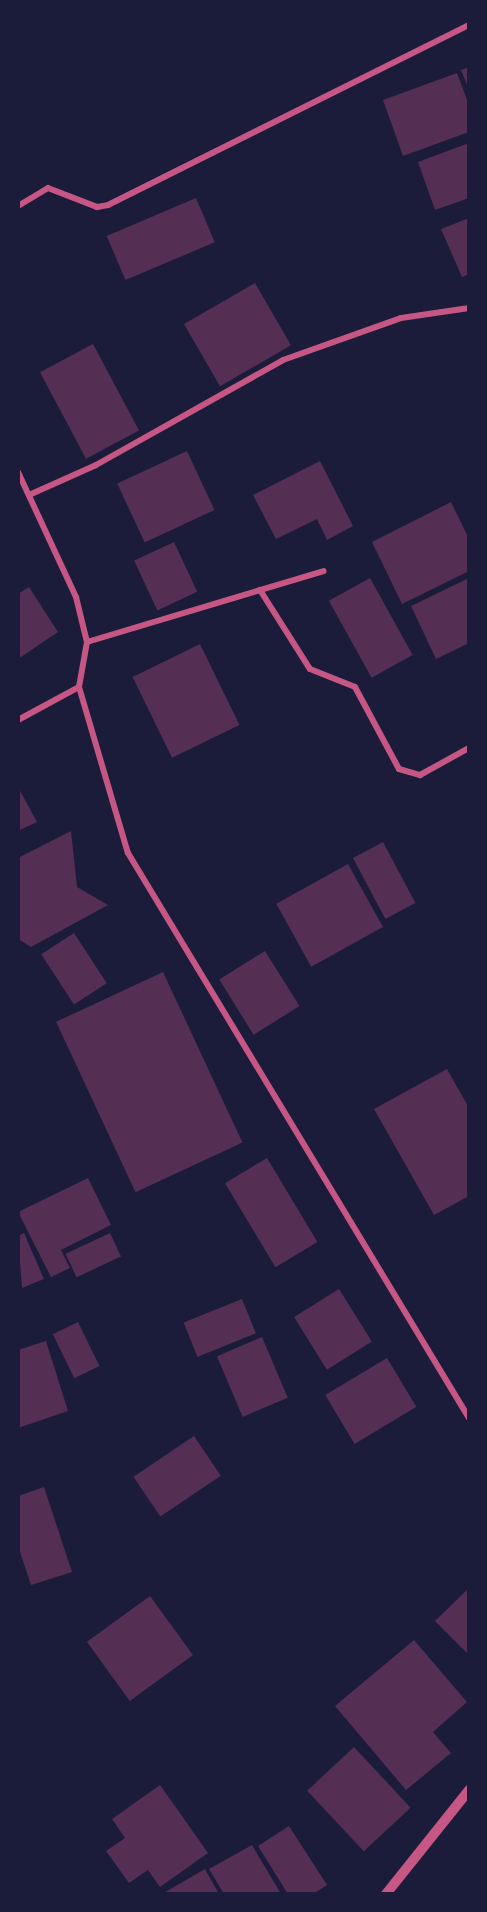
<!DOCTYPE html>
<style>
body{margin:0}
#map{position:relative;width:487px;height:1912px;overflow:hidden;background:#1b1b3a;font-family:"Fira Sans",sans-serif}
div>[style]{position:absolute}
.building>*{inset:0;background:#542f53;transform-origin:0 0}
.minor>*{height:6px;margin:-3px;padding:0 3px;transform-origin:3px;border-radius:3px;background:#c65784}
.tertiary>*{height:10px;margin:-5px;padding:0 5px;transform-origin:5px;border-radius:5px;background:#c65784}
span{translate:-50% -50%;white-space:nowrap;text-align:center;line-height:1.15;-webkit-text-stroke:6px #1b1b3a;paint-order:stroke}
.frame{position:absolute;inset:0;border:20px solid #1b1b3a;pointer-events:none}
</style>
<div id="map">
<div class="building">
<i style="clip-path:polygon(469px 67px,469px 90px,461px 70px)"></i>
<i style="clip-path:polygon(457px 73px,469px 105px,469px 132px,403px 156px,383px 100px)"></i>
<i style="clip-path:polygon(469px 143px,469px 198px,435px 210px,418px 162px)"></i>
<i style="left:196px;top:198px;width:48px;height:97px;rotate:67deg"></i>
<i style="clip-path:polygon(469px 218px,469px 274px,462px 277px,441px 229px)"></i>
<i style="left:255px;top:283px;width:72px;height:82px;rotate:60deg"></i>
<i style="left:93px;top:344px;width:98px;height:60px;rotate:62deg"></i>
<i style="left:187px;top:451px;width:65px;height:77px;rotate:65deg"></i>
<i style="clip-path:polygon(320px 461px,353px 526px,327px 540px,317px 519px,276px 539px,253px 495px)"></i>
<i style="clip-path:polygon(451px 502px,469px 539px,469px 571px,402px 604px,372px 542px)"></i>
<i style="left:174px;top:542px;width:55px;height:44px;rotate:65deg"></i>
<i style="left:370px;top:578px;width:88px;height:47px;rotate:61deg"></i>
<i style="clip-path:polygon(469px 578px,469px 643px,436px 659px,411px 606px)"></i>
<i style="clip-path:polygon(29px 587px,58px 632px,18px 659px,18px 594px)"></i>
<i style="left:200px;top:644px;width:90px;height:75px;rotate:64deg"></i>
<i style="clip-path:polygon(18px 787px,37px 822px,18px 831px)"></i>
<i style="clip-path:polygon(71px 831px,77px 887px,108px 905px,31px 947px,18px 939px,18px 858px)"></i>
<i style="left:383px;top:842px;width:69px;height:34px;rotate:62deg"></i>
<i style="left:348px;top:864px;width:72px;height:82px;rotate:61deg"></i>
<i style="left:74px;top:933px;width:60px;height:39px;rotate:57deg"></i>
<i style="left:265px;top:951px;width:65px;height:54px;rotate:58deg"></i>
<i style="left:163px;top:972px;width:188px;height:118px;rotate:65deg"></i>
<i style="clip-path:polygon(447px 1069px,469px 1108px,469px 1196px,434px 1215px,374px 1109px)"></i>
<i style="left:267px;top:1158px;width:98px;height:49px;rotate:59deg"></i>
<i style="clip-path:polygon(88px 1178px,111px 1225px,61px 1250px,70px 1268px,51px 1277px,18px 1212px)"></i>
<i style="clip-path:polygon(24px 1233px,44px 1279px,22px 1288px,18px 1236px)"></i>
<i style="left:110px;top:1233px;width:26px;height:49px;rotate:65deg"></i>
<i style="left:339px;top:1289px;width:62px;height:53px;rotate:58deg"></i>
<i style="left:242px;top:1299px;width:37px;height:63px;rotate:68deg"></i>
<i style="left:78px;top:1322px;width:49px;height:28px;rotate:64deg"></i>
<i style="left:262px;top:1337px;width:66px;height:49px;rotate:67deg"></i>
<i style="clip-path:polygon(46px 1341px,68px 1411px,18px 1428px,18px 1350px)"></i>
<i style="left:387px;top:1358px;width:57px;height:72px;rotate:59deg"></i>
<i style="left:194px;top:1436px;width:48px;height:73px;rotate:56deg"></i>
<i style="clip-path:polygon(44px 1487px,72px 1572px,31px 1585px,18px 1546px,18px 1496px)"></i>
<i style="clip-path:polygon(469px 1588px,469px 1655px,435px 1621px)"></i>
<i style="left:150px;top:1596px;width:73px;height:78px;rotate:54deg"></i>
<i style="clip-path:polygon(414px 1640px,467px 1702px,433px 1732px,451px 1753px,406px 1790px,335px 1706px)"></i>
<i style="left:354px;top:1747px;width:83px;height:64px;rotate:47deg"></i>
<i style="clip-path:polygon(160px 1785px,208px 1853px,160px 1887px,148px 1870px,129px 1883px,106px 1851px,125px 1838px,112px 1819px)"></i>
<i style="clip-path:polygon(289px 1826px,327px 1885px,313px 1894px,288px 1894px,258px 1846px)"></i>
<i style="clip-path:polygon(252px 1845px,281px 1894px,224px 1894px,209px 1869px)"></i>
<i style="clip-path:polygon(205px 1869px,219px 1894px,162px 1894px)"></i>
</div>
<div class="minor">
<i style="left:18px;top:206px;width:35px;rotate:-31deg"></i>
<i style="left:48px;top:188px;width:53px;rotate:21.2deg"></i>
<i style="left:97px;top:207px;width:11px;rotate:-10deg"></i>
<i style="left:108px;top:205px;width:403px;rotate:-26.5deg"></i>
<i style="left:18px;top:472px;width:138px;rotate:65.1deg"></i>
<i style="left:76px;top:597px;width:46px;rotate:76.3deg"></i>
<i style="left:87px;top:642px;width:46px;rotate:100.1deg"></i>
<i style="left:79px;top:687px;width:173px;rotate:73.6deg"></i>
<i style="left:128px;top:853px;width:660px;rotate:58.89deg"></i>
<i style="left:29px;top:495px;width:73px;rotate:-24.1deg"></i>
<i style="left:96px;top:465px;width:214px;rotate:-29.3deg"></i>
<i style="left:283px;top:360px;width:125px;rotate:-19.6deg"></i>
<i style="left:401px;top:318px;width:69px;rotate:-8.4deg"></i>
<i style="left:260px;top:590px;width:93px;rotate:57.7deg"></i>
<i style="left:310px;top:669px;width:48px;rotate:21.8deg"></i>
<i style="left:355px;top:687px;width:93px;rotate:61.8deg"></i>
<i style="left:399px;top:769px;width:22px;rotate:16deg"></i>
<i style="left:420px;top:775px;width:56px;rotate:-28.9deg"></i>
<i style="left:87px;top:642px;width:247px;rotate:-16.7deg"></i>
<i style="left:18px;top:720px;width:69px;rotate:-28.4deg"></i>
</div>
<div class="tertiary">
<i style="left:386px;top:1894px;width:133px;rotate:-51.4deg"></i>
</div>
<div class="frame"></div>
</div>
